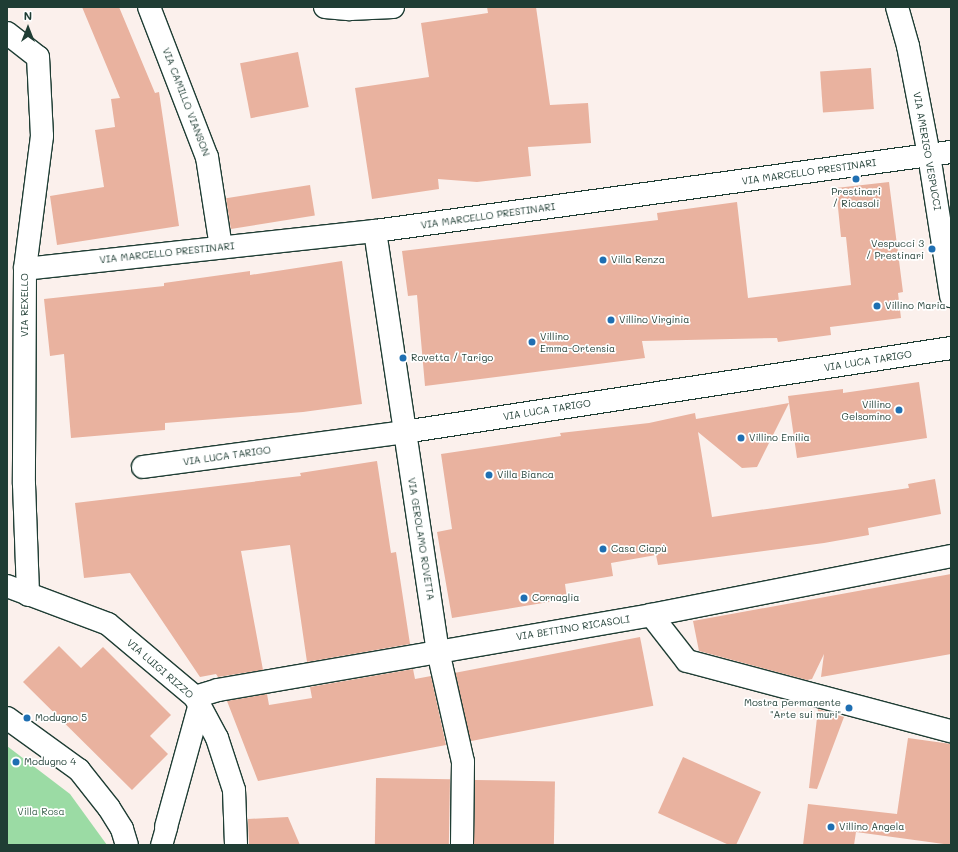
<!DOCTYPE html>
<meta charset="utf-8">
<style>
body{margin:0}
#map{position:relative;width:958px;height:852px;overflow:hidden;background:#fbf0ec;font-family:Mali,sans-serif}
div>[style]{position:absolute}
.green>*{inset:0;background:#9bdba4}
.building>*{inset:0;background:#e9b29f;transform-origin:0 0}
.roads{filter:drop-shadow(1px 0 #1f3d34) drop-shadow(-1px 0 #1f3d34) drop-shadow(0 1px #1f3d34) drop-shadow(0 -1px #1f3d34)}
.pedestrian>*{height:21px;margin:-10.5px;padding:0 10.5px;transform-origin:10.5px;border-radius:10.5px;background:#fff}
.minor>*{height:22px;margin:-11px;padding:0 11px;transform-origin:11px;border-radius:11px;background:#fff}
.tertiary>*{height:22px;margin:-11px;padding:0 11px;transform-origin:11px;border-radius:11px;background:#fff}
.dots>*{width:11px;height:11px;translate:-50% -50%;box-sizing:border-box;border:2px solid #fff;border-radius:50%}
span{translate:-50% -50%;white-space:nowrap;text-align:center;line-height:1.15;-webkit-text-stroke:3.5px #fff;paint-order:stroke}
.street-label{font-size:10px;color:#1f3d34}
.poi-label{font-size:10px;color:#1f3d34}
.right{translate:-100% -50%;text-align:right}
.left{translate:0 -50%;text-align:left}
.park-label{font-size:10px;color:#3e6450}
.frame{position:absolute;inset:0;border:8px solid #1f3d34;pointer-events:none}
.north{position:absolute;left:8px;top:8px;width:40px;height:40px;-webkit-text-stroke:3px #fff;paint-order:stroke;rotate:0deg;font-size:11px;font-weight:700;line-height:16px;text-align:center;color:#1f3d34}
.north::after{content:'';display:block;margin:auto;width:14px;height:18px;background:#1f3d34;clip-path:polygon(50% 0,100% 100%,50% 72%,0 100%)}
</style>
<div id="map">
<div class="green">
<i style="clip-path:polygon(7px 746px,70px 794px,107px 845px,7px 845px)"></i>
</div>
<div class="building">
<i style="clip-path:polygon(82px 7px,119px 7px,155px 93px,159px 92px,179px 226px,57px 245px,50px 196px,104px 187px,95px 130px,115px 127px,111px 99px,120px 98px)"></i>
<i style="clip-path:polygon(487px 7px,536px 7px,550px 105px,588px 103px,591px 143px,528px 147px,531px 176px,477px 182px,438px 179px,439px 189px,372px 199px,355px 88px,429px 77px,421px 23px,488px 13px)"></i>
<i style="left:298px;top:52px;width:56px;height:59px;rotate:79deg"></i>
<i style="left:871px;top:68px;width:41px;height:51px;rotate:86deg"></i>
<i style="clip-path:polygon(889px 182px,903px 292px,898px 293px,901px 318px,830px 327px,831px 335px,778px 342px,777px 338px,642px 341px,645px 358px,425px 386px,417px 295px,408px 296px,402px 251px,658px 220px,657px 213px,737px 202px,748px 298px,851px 285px,846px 237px,841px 237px,836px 188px)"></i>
<i style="left:310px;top:185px;width:31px;height:85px;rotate:81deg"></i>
<i style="clip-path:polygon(342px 261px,362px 404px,303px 412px,165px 423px,165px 430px,71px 438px,64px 354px,50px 356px,44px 299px,164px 286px,164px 283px,250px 271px,250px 275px)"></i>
<i style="clip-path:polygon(919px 382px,927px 438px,797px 458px,788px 396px,843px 389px,843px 393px)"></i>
<i style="clip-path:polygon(789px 403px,757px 467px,742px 468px,698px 432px,712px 517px,909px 488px,908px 484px,935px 479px,941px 514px,868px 528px,869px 535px,824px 543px,658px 565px,656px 555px,611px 563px,613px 576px,565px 584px,567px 599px,452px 618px,437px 532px,452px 529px,441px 454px,561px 436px,560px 433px,649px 423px,695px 413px,696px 419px)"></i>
<i style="clip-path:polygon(377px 461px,391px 553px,396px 552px,410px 644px,307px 662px,290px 545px,241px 551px,263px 670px,218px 677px,216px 674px,200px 677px,130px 573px,84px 578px,75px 503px,301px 476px,300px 473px)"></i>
<i style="clip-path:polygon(951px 574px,951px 654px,821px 677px,824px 654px,812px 679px,807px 680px,699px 651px,693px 621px)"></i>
<i style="left:640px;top:637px;width:70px;height:188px;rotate:79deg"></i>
<i style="clip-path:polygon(59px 646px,81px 668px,103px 647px,171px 715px,150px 736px,168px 754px,132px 790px,23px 682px)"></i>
<i style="clip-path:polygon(413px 669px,415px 679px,431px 676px,446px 745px,258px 781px,227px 701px,267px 694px,269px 705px,312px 698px,310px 687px)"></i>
<i style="clip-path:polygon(818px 709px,844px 717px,817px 789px,809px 788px)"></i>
<i style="clip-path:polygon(908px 738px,951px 744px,951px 845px,856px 832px,854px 845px,803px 845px,808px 804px,897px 814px)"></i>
<i style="clip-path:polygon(683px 757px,761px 792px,736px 845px,729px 845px,658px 813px)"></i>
<i style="left:376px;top:778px;width:74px;height:67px;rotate:1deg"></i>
<i style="left:475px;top:780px;width:80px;height:65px;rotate:1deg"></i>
<i style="clip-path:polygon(288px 817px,300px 845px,249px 845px,248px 819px)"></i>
</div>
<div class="roads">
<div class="pedestrian">
<i style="left:161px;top:845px;width:19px;rotate:-74deg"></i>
</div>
<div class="minor">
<i style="left:149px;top:7px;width:161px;rotate:68.9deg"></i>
<i style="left:207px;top:157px;width:91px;rotate:81.2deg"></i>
<i style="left:325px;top:7px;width:25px;rotate:5deg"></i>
<i style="left:350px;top:9px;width:43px;rotate:-2.7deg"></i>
<i style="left:897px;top:7px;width:41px;rotate:74.2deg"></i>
<i style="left:908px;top:46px;width:111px;rotate:79.1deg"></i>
<i style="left:929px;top:155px;width:143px;rotate:81.1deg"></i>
<i style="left:7px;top:33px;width:39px;rotate:38deg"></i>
<i style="left:38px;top:57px;width:79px;rotate:87.1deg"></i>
<i style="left:42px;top:136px;width:134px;rotate:97.3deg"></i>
<i style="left:25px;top:269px;width:215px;rotate:90.3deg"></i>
<i style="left:24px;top:484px;width:111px;rotate:87.9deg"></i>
<i style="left:375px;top:231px;width:425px;rotate:81.5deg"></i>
<i style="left:25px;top:269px;width:352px;rotate:-6.2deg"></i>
<i style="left:375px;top:231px;width:581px;rotate:-7.81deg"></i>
<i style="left:143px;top:467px;width:263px;rotate:-7.6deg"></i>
<i style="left:404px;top:432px;width:553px;rotate:-8.73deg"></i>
<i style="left:651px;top:615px;width:58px;rotate:52deg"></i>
<i style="left:687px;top:661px;width:273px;rotate:14.9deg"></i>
<i style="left:7px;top:718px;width:89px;rotate:35.8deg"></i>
<i style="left:79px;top:770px;width:48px;rotate:51.7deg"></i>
<i style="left:109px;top:808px;width:25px;rotate:58deg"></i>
<i style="left:122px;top:829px;width:17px;rotate:73deg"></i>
<i style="left:166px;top:827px;width:124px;rotate:-74.6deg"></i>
</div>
<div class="tertiary">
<i style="left:7px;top:586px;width:108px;rotate:20.6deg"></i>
<i style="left:108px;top:624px;width:114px;rotate:40deg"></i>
<i style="left:195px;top:697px;width:47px;rotate:61.8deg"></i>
<i style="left:217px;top:738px;width:55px;rotate:71.9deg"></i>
<i style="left:234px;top:790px;width:55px;rotate:87.9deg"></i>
<i style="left:438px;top:651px;width:114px;rotate:77.3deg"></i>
<i style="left:463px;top:762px;width:83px;rotate:90.7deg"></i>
<i style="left:195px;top:697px;width:24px;rotate:-17deg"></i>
<i style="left:218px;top:690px;width:439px;rotate:-9.8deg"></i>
<i style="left:651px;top:615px;width:306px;rotate:-11.1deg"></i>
</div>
</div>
<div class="dots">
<i style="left:856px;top:179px;background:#1f6fb2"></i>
<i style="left:932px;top:249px;background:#1f6fb2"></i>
<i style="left:603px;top:260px;background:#1f6fb2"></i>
<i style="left:877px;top:306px;background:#1f6fb2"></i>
<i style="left:611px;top:320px;background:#1f6fb2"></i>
<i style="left:532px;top:342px;background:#1f6fb2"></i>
<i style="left:403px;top:358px;background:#1f6fb2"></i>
<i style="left:899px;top:410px;background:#1f6fb2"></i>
<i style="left:741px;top:438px;background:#1f6fb2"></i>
<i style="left:489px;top:475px;background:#1f6fb2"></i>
<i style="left:603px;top:549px;background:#1f6fb2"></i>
<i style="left:524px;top:598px;background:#1f6fb2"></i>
<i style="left:849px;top:708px;background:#1f6fb2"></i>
<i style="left:27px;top:718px;background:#1f6fb2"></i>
<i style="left:16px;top:762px;background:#1f6fb2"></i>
<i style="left:831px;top:827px;background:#1f6fb2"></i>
</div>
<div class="street-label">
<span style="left:186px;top:102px;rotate:69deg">VIA CAMILLO VIANSON</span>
<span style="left:927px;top:151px;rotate:80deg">VIA AMERIGO VESPUCCI</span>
<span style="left:809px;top:172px;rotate:-8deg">VIA MARCELLO PRESTINARI</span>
<span style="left:488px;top:216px;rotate:-8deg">VIA MARCELLO PRESTINARI</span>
<span style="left:167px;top:253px;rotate:-6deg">VIA MARCELLO PRESTINARI</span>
<span style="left:25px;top:305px;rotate:-90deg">VIA REXELLO</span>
<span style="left:868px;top:361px;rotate:-9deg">VIA LUCA TARIGO</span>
<span style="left:547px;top:410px;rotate:-9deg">VIA LUCA TARIGO</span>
<span style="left:227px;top:456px;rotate:-8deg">VIA LUCA TARIGO</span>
<span style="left:421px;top:539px;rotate:81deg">VIA GEROLAMO ROVETTA</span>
<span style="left:573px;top:628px;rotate:-9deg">VIA BETTINO RICASOLI</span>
<span style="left:160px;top:669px;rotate:41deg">VIA LUIGI RIZZO</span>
</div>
<div class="poi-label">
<span style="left:856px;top:197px">Prestinari<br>/ Ricasoli</span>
<span class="right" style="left:924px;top:249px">Vespucci 3<br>/ Prestinari</span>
<span class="left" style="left:611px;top:260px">Villa Renza</span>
<span class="left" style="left:885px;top:306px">Villino Maria</span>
<span class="left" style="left:619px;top:320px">Villino Virginia</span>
<span class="left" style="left:540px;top:342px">Villino<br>Emma-Ortensia</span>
<span class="left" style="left:411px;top:358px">Rovetta / Tarigo</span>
<span class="right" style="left:891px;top:410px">Villino<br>Gelsomino</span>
<span class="left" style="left:749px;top:438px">Villino Emilia</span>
<span class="left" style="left:497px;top:475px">Villa Bianca</span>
<span class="left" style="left:611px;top:549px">Casa Ciapù</span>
<span class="left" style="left:532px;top:598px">Cornaglia</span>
<span class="right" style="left:841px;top:708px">Mostra permanente<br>"Arte sui muri"</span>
<span class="left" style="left:35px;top:718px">Modugno 5</span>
<span class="left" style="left:24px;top:762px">Modugno 4</span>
<span class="left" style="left:839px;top:827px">Villino Angela</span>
</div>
<div class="park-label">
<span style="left:41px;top:812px">Villa Rosa</span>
</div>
<div class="frame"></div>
<div class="north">N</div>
</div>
